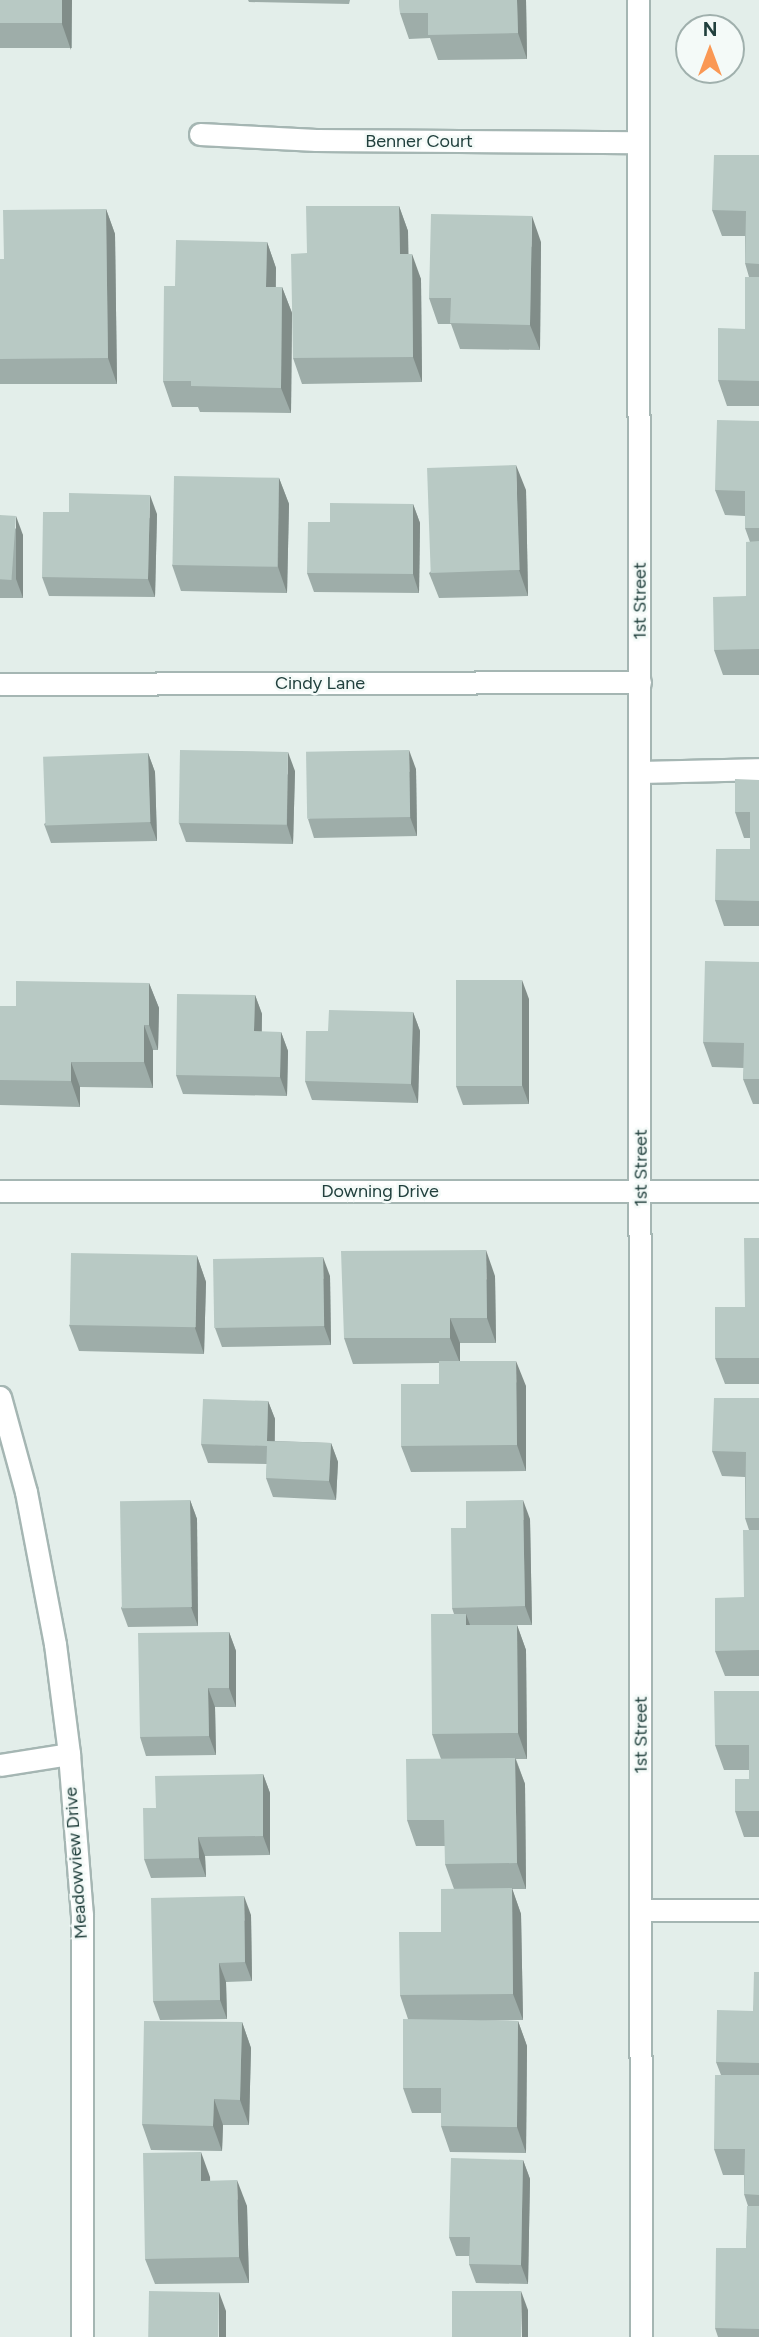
<!DOCTYPE html>
<style>
body{margin:0}
#map{position:relative;width:759px;height:2337px;overflow:hidden;background:#e3eeea;font-family:Figtree,sans-serif}
div>[style]{position:absolute}
.roads{filter:drop-shadow(2px 0 #a5b6b3) drop-shadow(-2px 0 #a5b6b3) drop-shadow(0 2px #a5b6b3) drop-shadow(0 -2px #a5b6b3)}
.minor>*{height:21px;margin:-10.5px;padding:0 10.5px;transform-origin:10.5px;border-radius:10.5px;background:#fff}
.wall>*{inset:0;background:#9eada9;transform-origin:0 0}
.shaded-wall>*{inset:0;background:#818d89}
.building>*{inset:0;background:#b8c9c4;transform-origin:0 0}
span{translate:-50% -50%;white-space:nowrap;text-align:center;line-height:1.15;-webkit-text-stroke:5px #f4faf8;paint-order:stroke}
.street-label{font-size:18px;color:#21403d}
.north{position:absolute;left:675px;top:14px;width:70px;height:70px;box-sizing:border-box;background:#f4faf8;border:2px solid #a0b0ad;border-radius:50%;rotate:0deg;font-size:19px;font-weight:700;line-height:28px;text-align:center;color:#21403d}
.north::after{content:'';display:block;margin:auto;width:24px;height:32px;background:#fa9854;clip-path:polygon(50% 0,100% 100%,50% 72%,0 100%)}
</style>
<div id="map">
<div class="roads">
<div class="minor">
<i style="left:638px;top:0;width:2337px;rotate:89.93deg"></i>
<i style="left:200px;top:134px;width:116px;rotate:3deg"></i>
<i style="left:316px;top:140px;width:322px;rotate:0.4deg"></i>
<i style="left:0;top:684px;width:640px;rotate:-0.18deg"></i>
<i style="left:640px;top:772px;width:119px;rotate:-1.4deg"></i>
<i style="left:0;top:1191px;width:759px"></i>
<i style="left:0;top:1397px;width:98px;rotate:74.7deg"></i>
<i style="left:26px;top:1492px;width:155px;rotate:79.2deg"></i>
<i style="left:55px;top:1644px;width:111px;rotate:82.7deg"></i>
<i style="left:69px;top:1754px;width:161px;rotate:85.4deg"></i>
<i style="left:82px;top:1914px;width:423px;rotate:90deg"></i>
<i style="left:0;top:1765px;width:70px;rotate:-9.1deg"></i>
<i style="left:641px;top:1910px;width:118px"></i>
</div>
</div>
<div class="wall">
<i style="left:0;top:0;width:72px;height:48px"></i>
<i style="clip-path:polygon(248px 0,350px 0,349px 4px,249px 2px)"></i>
<i style="clip-path:polygon(399px 0,526px 0,527px 59px,438px 60px,430px 38px,409px 39px,400px 13px)"></i>
<i style="clip-path:polygon(759px 155px,759px 406px,727px 406px,718px 380px,745px 329px,749px 277px,745px 263px,745px 236px,722px 236px,712px 210px)"></i>
<i style="clip-path:polygon(399px 206px,408px 231px,408px 254px,421px 279px,422px 382px,302px 384px,293px 358px,307px 253px)"></i>
<i style="clip-path:polygon(106px 209px,115px 234px,117px 384px,0 384px,0 259px,4px 259px)"></i>
<i style="clip-path:polygon(267px 242px,276px 268px,276px 287px,282px 287px,292px 313px,291px 413px,200px 412px,198px 407px,172px 407px,163px 381px,175px 286px)"></i>
<i style="clip-path:polygon(541px 242px,540px 350px,460px 349px,451px 324px,438px 324px,429px 298px)"></i>
<i style="clip-path:polygon(759px 421px,759px 675px,723px 675px,714px 650px,746px 596px,750px 542px,745px 528px,745px 516px,725px 515px,715px 490px)"></i>
<i style="clip-path:polygon(279px 478px,289px 504px,287px 593px,181px 591px,172px 565px)"></i>
<i style="clip-path:polygon(526px 490px,528px 596px,439px 598px,429px 573px)"></i>
<i style="clip-path:polygon(413px 504px,420px 523px,419px 593px,314px 592px,307px 573px,330px 522px)"></i>
<i style="clip-path:polygon(157px 514px,155px 597px,49px 596px,42px 577px)"></i>
<i style="clip-path:polygon(0 515px,23px 535px,23px 598px,0 598px)"></i>
<i style="clip-path:polygon(148px 753px,155px 772px,157px 841px,51px 843px,44px 824px)"></i>
<i style="clip-path:polygon(416px 769px,417px 836px,314px 838px,308px 819px)"></i>
<i style="clip-path:polygon(295px 771px,293px 844px,186px 842px,179px 823px)"></i>
<i style="clip-path:polygon(759px 780px,759px 926px,724px 926px,715px 900px,750px 849px,750px 838px,744px 838px,735px 812px)"></i>
<i style="clip-path:polygon(759px 962px,759px 1104px,753px 1104px,743px 1079px,744px 1068px,712px 1067px,703px 1042px)"></i>
<i style="clip-path:polygon(149px 983px,159px 1008px,158px 1050px,153px 1050px,153px 1088px,80px 1087px,80px 1107px,0 1105px,0 1006px,16px 1006px)"></i>
<i style="clip-path:polygon(255px 995px,262px 1014px,262px 1032px,281px 1032px,288px 1051px,287px 1096px,183px 1094px,176px 1075px)"></i>
<i style="clip-path:polygon(529px 999px,529px 1104px,463px 1105px,456px 1086px)"></i>
<i style="clip-path:polygon(413px 1012px,420px 1031px,418px 1103px,312px 1100px,305px 1081px,328px 1031px)"></i>
<i style="clip-path:polygon(759px 1238px,759px 1384px,725px 1384px,715px 1358px,745px 1307px)"></i>
<i style="clip-path:polygon(197px 1256px,206px 1282px,204px 1354px,79px 1351px,69px 1325px)"></i>
<i style="clip-path:polygon(330px 1276px,331px 1345px,222px 1347px,215px 1328px)"></i>
<i style="clip-path:polygon(495px 1276px,496px 1343px,460px 1343px,460px 1361px,526px 1386px,526px 1471px,411px 1472px,401px 1446px,439px 1384px,439px 1363px,353px 1364px,344px 1338px)"></i>
<i style="clip-path:polygon(759px 1398px,759px 1676px,725px 1676px,715px 1651px,744px 1597px,749px 1530px,745px 1518px,745px 1477px,722px 1476px,712px 1451px)"></i>
<i style="clip-path:polygon(268px 1401px,275px 1419px,275px 1441px,331px 1443px,338px 1462px,336px 1500px,273px 1497px,266px 1478px,267px 1464px,208px 1463px,201px 1444px)"></i>
<i style="clip-path:polygon(190px 1500px,197px 1519px,198px 1626px,128px 1627px,121px 1608px)"></i>
<i style="clip-path:polygon(530px 1519px,532px 1625px,517px 1625px,526px 1650px,527px 1759px,516px 1759px,525px 1784px,526px 1889px,512px 1889px,521px 1914px,523px 2020px,481px 2020px,518px 2021px,527px 2046px,526px 2153px,450px 2152px,441px 2126px,441px 2113px,412px 2113px,403px 2088px,408px 2019px,400px 1995px,441px 1932px,454px 1889px,445px 1864px,445px 1846px,416px 1846px,407px 1820px,441px 1759px,432px 1734px,454px 1614px,452px 1608px,466px 1528px)"></i>
<i style="clip-path:polygon(229px 1632px,236px 1651px,236px 1707px,215px 1707px,216px 1755px,146px 1756px,140px 1737px)"></i>
<i style="clip-path:polygon(759px 1691px,759px 1837px,744px 1837px,735px 1811px,749px 1779px,749px 1770px,724px 1770px,715px 1745px)"></i>
<i style="clip-path:polygon(263px 1774px,270px 1793px,270px 1855px,205px 1856px,206px 1877px,151px 1878px,144px 1859px,156px 1808px)"></i>
<i style="clip-path:polygon(251px 1915px,252px 1981px,226px 1982px,227px 2019px,160px 2020px,153px 2001px)"></i>
<i style="clip-path:polygon(759px 1972px,759px 2337px,718px 2337px,715px 2328px,746px 2248px,748px 2206px,744px 2194px,744px 2175px,723px 2175px,714px 2149px,721px 2075px,716px 2062px,753px 2011px)"></i>
<i style="clip-path:polygon(242px 2022px,251px 2048px,249px 2125px,223px 2125px,222px 2151px,151px 2150px,142px 2124px)"></i>
<i style="clip-path:polygon(523px 2160px,530px 2179px,528px 2284px,476px 2283px,469px 2264px,469px 2256px,456px 2256px,449px 2237px)"></i>
<i style="clip-path:polygon(210px 2177px,210px 2181px,247px 2206px,249px 2283px,155px 2284px,145px 2259px)"></i>
</div>
<div class="shaded-wall">
<i style="clip-path:polygon(62px 0,72px 0,71px 50px,62px 24px)"></i>
<i style="clip-path:polygon(517px 0,526px 0,527px 59px,518px 33px)"></i>
<i style="clip-path:polygon(399px 206px,408px 231px,409px 279px,400px 254px)"></i>
<i style="clip-path:polygon(106px 209px,115px 234px,117px 384px,108px 358px)"></i>
<i style="clip-path:polygon(532px 216px,541px 242px,540px 350px,530px 325px)"></i>
<i style="clip-path:polygon(267px 242px,276px 268px,275px 313px,266px 287px)"></i>
<i style="clip-path:polygon(412px 254px,421px 279px,422px 382px,413px 357px)"></i>
<i style="clip-path:polygon(282px 287px,292px 313px,291px 413px,281px 388px)"></i>
<i style="clip-path:polygon(516px 465px,526px 490px,528px 596px,519px 570px)"></i>
<i style="clip-path:polygon(279px 478px,289px 504px,287px 593px,278px 567px)"></i>
<i style="clip-path:polygon(150px 495px,157px 514px,155px 597px,148px 579px)"></i>
<i style="clip-path:polygon(413px 504px,420px 523px,419px 593px,413px 574px)"></i>
<i style="clip-path:polygon(16px 516px,23px 535px,23px 598px,16px 579px)"></i>
<i style="clip-path:polygon(409px 750px,416px 769px,417px 836px,410px 817px)"></i>
<i style="clip-path:polygon(288px 752px,295px 771px,293px 844px,287px 825px)"></i>
<i style="clip-path:polygon(148px 753px,155px 772px,157px 841px,150px 822px)"></i>
<i style="clip-path:polygon(522px 980px,529px 999px,529px 1104px,522px 1085px)"></i>
<i style="clip-path:polygon(149px 983px,159px 1008px,158px 1050px,149px 1025px)"></i>
<i style="clip-path:polygon(255px 995px,262px 1014px,261px 1050px,254px 1031px)"></i>
<i style="clip-path:polygon(413px 1012px,420px 1031px,418px 1103px,411px 1084px)"></i>
<i style="clip-path:polygon(144px 1025px,153px 1050px,153px 1088px,144px 1062px)"></i>
<i style="clip-path:polygon(281px 1032px,288px 1051px,287px 1096px,280px 1077px)"></i>
<i style="clip-path:polygon(71px 1062px,80px 1087px,80px 1107px,71px 1081px)"></i>
<i style="clip-path:polygon(486px 1250px,495px 1276px,496px 1343px,487px 1318px)"></i>
<i style="clip-path:polygon(197px 1256px,206px 1282px,204px 1354px,195px 1328px)"></i>
<i style="clip-path:polygon(323px 1257px,330px 1276px,331px 1345px,324px 1326px)"></i>
<i style="clip-path:polygon(450px 1318px,460px 1343px,460px 1363px,450px 1338px)"></i>
<i style="clip-path:polygon(516px 1361px,526px 1386px,526px 1471px,517px 1445px)"></i>
<i style="clip-path:polygon(268px 1401px,275px 1419px,274px 1460px,267px 1441px)"></i>
<i style="clip-path:polygon(331px 1443px,338px 1462px,336px 1500px,329px 1481px)"></i>
<i style="clip-path:polygon(190px 1500px,197px 1519px,198px 1626px,191px 1607px)"></i>
<i style="clip-path:polygon(523px 1500px,530px 1519px,532px 1625px,525px 1606px)"></i>
<i style="clip-path:polygon(466px 1614px,475px 1639px,466px 1625px)"></i>
<i style="clip-path:polygon(517px 1625px,526px 1650px,527px 1759px,518px 1733px)"></i>
<i style="clip-path:polygon(229px 1632px,236px 1651px,236px 1707px,229px 1688px)"></i>
<i style="clip-path:polygon(208px 1688px,215px 1707px,216px 1755px,209px 1736px)"></i>
<i style="clip-path:polygon(515px 1758px,525px 1784px,526px 1889px,517px 1863px)"></i>
<i style="clip-path:polygon(263px 1774px,270px 1793px,270px 1855px,263px 1836px)"></i>
<i style="clip-path:polygon(198px 1837px,205px 1856px,206px 1877px,199px 1858px)"></i>
<i style="clip-path:polygon(512px 1888px,521px 1914px,523px 2020px,513px 1994px)"></i>
<i style="clip-path:polygon(244px 1896px,251px 1915px,252px 1981px,245px 1962px)"></i>
<i style="clip-path:polygon(219px 1963px,226px 1982px,227px 2019px,220px 2000px)"></i>
<i style="clip-path:polygon(518px 2021px,527px 2046px,526px 2153px,517px 2127px)"></i>
<i style="clip-path:polygon(242px 2022px,251px 2048px,249px 2125px,240px 2100px)"></i>
<i style="clip-path:polygon(214px 2099px,223px 2125px,222px 2151px,213px 2126px)"></i>
<i style="clip-path:polygon(201px 2152px,210px 2177px,211px 2207px,201px 2181px)"></i>
<i style="clip-path:polygon(523px 2160px,530px 2179px,528px 2284px,521px 2265px)"></i>
<i style="clip-path:polygon(237px 2180px,247px 2206px,249px 2283px,239px 2257px)"></i>
<i style="clip-path:polygon(521px 2291px,528px 2310px,528px 2337px,522px 2337px)"></i>
<i style="clip-path:polygon(219px 2292px,226px 2311px,226px 2337px,219px 2337px)"></i>
</div>
<div class="building">
<i style="left:0;top:0;width:62px;height:23px"></i>
<i style="clip-path:polygon(399px 0,517px 0,518px 33px,428px 35px,428px 13px,400px 13px)"></i>
<i style="clip-path:polygon(714px 155px,759px 155px,759px 264px,745px 263px,746px 211px,712px 210px)"></i>
<i style="clip-path:polygon(306px 206px,399px 206px,400px 254px,412px 254px,413px 357px,293px 358px,291px 254px,307px 253px)"></i>
<i style="clip-path:polygon(106px 209px,108px 358px,0 359px,0 259px,4px 259px,3px 210px)"></i>
<i style="clip-path:polygon(431px 214px,532px 216px,530px 325px,450px 323px,451px 298px,429px 298px)"></i>
<i style="clip-path:polygon(176px 240px,267px 242px,266px 287px,282px 287px,281px 388px,191px 386px,191px 381px,163px 381px,164px 286px,175px 286px)"></i>
<i style="clip-path:polygon(745px 277px,759px 277px,759px 381px,718px 380px,718px 328px,745px 329px)"></i>
<i style="clip-path:polygon(717px 420px,759px 421px,759px 528px,745px 528px,745px 491px,715px 490px)"></i>
<i style="left:516px;top:465px;width:105px;height:89px;rotate:88deg"></i>
<i style="left:174px;top:476px;width:105px;height:89px;rotate:1deg"></i>
<i style="clip-path:polygon(69px 493px,150px 495px,148px 579px,42px 577px,43px 512px,69px 512px)"></i>
<i style="clip-path:polygon(330px 503px,413px 504px,413px 574px,307px 573px,308px 522px,330px 522px)"></i>
<i style="left:0;top:515px;width:16px;height:64px;rotate:4deg"></i>
<i style="clip-path:polygon(759px 541px,759px 649px,714px 650px,713px 597px,746px 596px,746px 542px)"></i>
<i style="left:180px;top:750px;width:108px;height:73px;rotate:1deg"></i>
<i style="left:409px;top:750px;width:67px;height:103px;rotate:89deg"></i>
<i style="left:148px;top:753px;width:69px;height:105px;rotate:88deg"></i>
<i style="clip-path:polygon(735px 779px,759px 780px,759px 901px,715px 900px,716px 849px,750px 849px,750px 812px,735px 812px)"></i>
<i style="clip-path:polygon(705px 961px,759px 962px,759px 1079px,743px 1079px,744px 1043px,703px 1042px)"></i>
<i style="left:456px;top:980px;width:66px;height:106px"></i>
<i style="clip-path:polygon(16px 981px,149px 983px,149px 1025px,144px 1025px,144px 1062px,71px 1062px,71px 1081px,0 1080px,0 1006px,16px 1006px)"></i>
<i style="clip-path:polygon(177px 994px,255px 995px,254px 1031px,281px 1032px,280px 1077px,176px 1075px)"></i>
<i style="clip-path:polygon(329px 1010px,413px 1012px,411px 1084px,305px 1081px,306px 1031px,328px 1031px)"></i>
<i style="clip-path:polygon(744px 1238px,759px 1238px,759px 1358px,715px 1358px,715px 1307px,745px 1307px)"></i>
<i style="clip-path:polygon(486px 1250px,487px 1318px,450px 1318px,450px 1338px,344px 1338px,341px 1251px)"></i>
<i style="left:71px;top:1253px;width:126px;height:72px;rotate:1deg"></i>
<i style="left:323px;top:1257px;width:69px;height:110px;rotate:89deg"></i>
<i style="clip-path:polygon(439px 1361px,516px 1361px,517px 1445px,401px 1446px,401px 1384px,439px 1384px)"></i>
<i style="clip-path:polygon(714px 1398px,759px 1398px,759px 1518px,745px 1518px,746px 1452px,712px 1451px)"></i>
<i style="clip-path:polygon(203px 1399px,268px 1401px,267px 1441px,331px 1443px,329px 1481px,266px 1478px,267px 1446px,201px 1444px)"></i>
<i style="left:190px;top:1500px;width:107px;height:70px;rotate:89deg"></i>
<i style="clip-path:polygon(523px 1500px,525px 1606px,452px 1608px,451px 1528px,466px 1528px,466px 1501px)"></i>
<i style="clip-path:polygon(743px 1530px,759px 1530px,759px 1650px,715px 1651px,715px 1598px,744px 1597px)"></i>
<i style="clip-path:polygon(431px 1614px,466px 1614px,466px 1625px,517px 1625px,518px 1733px,432px 1734px)"></i>
<i style="clip-path:polygon(229px 1632px,229px 1688px,208px 1688px,209px 1736px,140px 1737px,138px 1633px)"></i>
<i style="clip-path:polygon(714px 1691px,759px 1691px,759px 1811px,735px 1811px,735px 1779px,749px 1779px,749px 1745px,715px 1745px)"></i>
<i style="clip-path:polygon(515px 1758px,517px 1863px,445px 1864px,444px 1820px,407px 1820px,406px 1759px)"></i>
<i style="clip-path:polygon(263px 1774px,263px 1836px,198px 1837px,199px 1858px,144px 1859px,143px 1808px,156px 1808px,155px 1776px)"></i>
<i style="clip-path:polygon(512px 1888px,513px 1994px,400px 1995px,399px 1932px,441px 1932px,441px 1889px)"></i>
<i style="clip-path:polygon(244px 1896px,245px 1962px,219px 1963px,220px 2000px,153px 2001px,151px 1898px)"></i>
<i style="clip-path:polygon(754px 1972px,759px 1972px,759px 2063px,716px 2062px,717px 2010px,753px 2011px)"></i>
<i style="clip-path:polygon(403px 2019px,518px 2021px,517px 2127px,441px 2126px,441px 2088px,403px 2088px)"></i>
<i style="clip-path:polygon(144px 2021px,242px 2022px,240px 2100px,214px 2099px,213px 2126px,142px 2124px)"></i>
<i style="clip-path:polygon(715px 2075px,759px 2075px,759px 2195px,744px 2194px,745px 2149px,714px 2149px)"></i>
<i style="clip-path:polygon(201px 2152px,201px 2181px,237px 2180px,239px 2257px,145px 2259px,143px 2153px)"></i>
<i style="clip-path:polygon(451px 2158px,523px 2160px,521px 2265px,469px 2264px,470px 2237px,449px 2237px)"></i>
<i style="clip-path:polygon(747px 2206px,759px 2206px,759px 2329px,715px 2328px,716px 2248px,746px 2248px)"></i>
<i style="left:149px;top:2291px;width:70px;height:46px;rotate:1deg"></i>
<i style="left:452px;top:2291px;width:69px;height:46px"></i>
</div>
<div class="street-label">
<span style="left:419px;top:141px">Benner Court</span>
<span style="left:640px;top:601px;rotate:-90deg">1st Street</span>
<span style="left:320px;top:683px">Cindy Lane</span>
<span style="left:641px;top:1168px;rotate:-90deg">1st Street</span>
<span style="left:380px;top:1191px">Downing Drive</span>
<span style="left:641px;top:1735px;rotate:-90deg">1st Street</span>
<span style="left:76px;top:1863px;rotate:-94deg">Meadowview Drive</span>
</div>
<div class="north">N</div>
</div>
